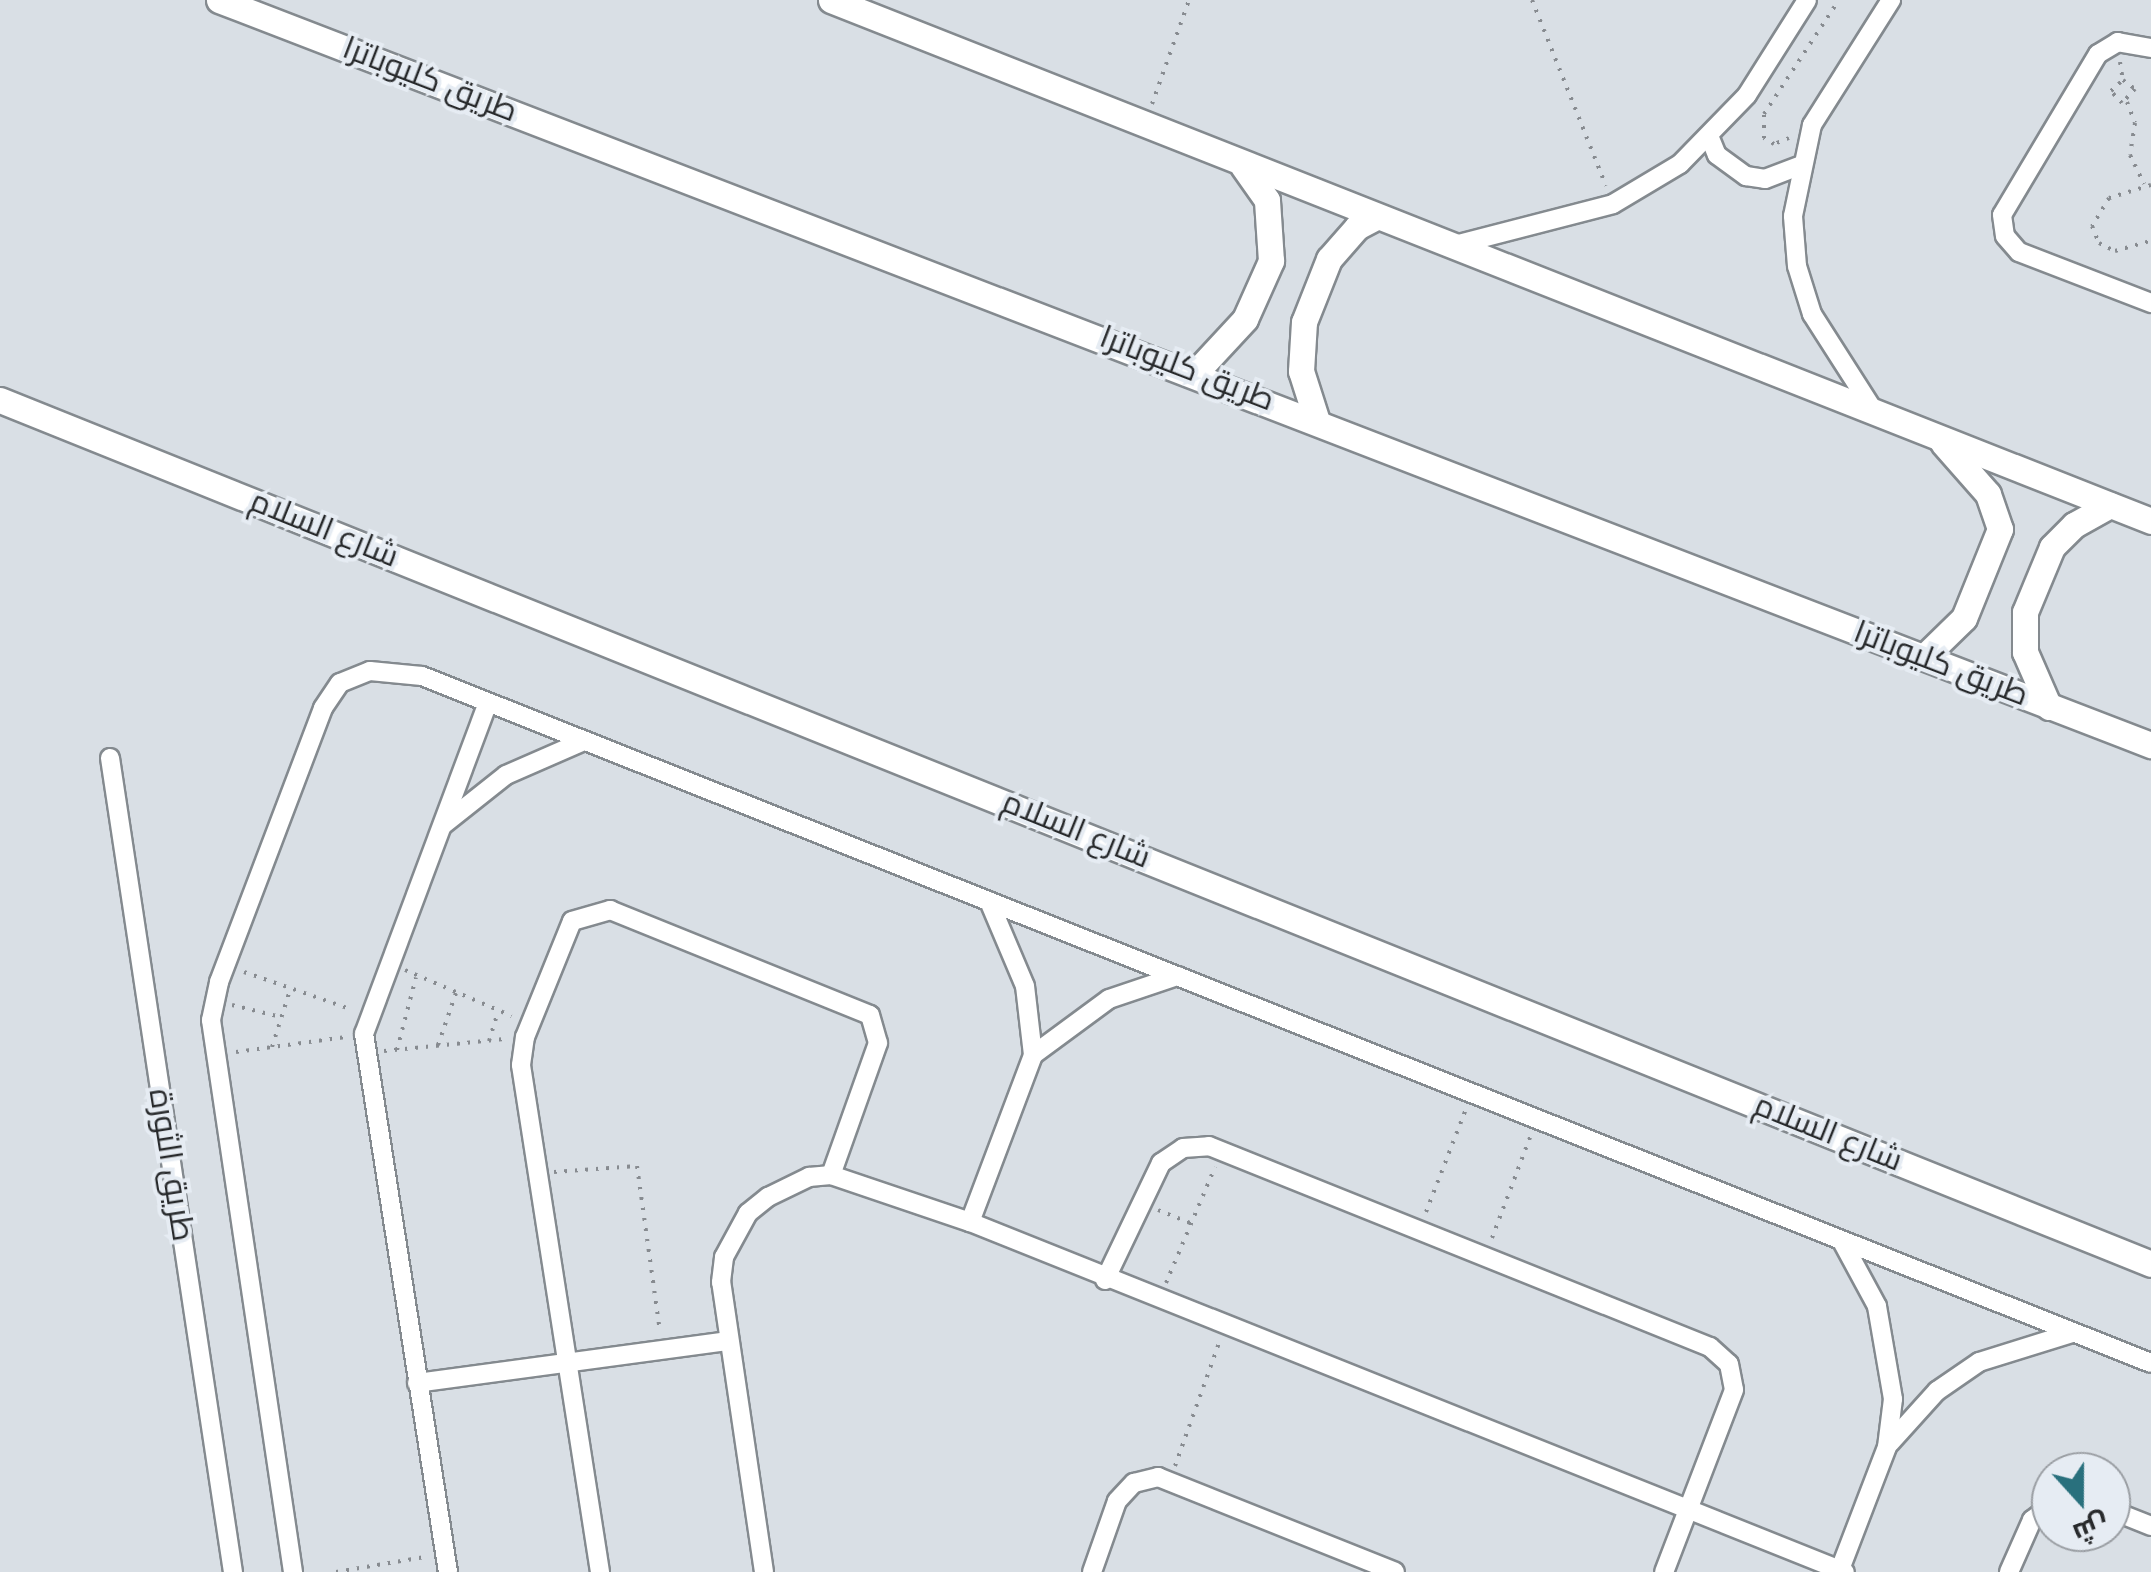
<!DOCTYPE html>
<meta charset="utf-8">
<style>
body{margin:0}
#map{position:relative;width:2151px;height:1572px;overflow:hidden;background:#d9dfe5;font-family:"Nunito Sans",Cairo,sans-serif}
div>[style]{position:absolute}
.path>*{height:4px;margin-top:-2px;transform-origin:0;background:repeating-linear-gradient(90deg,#878b90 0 2.5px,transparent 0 10.5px)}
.roads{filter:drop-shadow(2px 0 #848a8f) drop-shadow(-2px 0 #848a8f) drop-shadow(0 2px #848a8f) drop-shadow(0 -2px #848a8f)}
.minor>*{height:18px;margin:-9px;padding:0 9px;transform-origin:9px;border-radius:9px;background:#fff}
.secondary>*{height:25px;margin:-12.5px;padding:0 12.5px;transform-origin:12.5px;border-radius:12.5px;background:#fff}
span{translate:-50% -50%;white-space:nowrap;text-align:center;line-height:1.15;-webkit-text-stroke:8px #e6ecf3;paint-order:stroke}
.street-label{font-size:32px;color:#282a2c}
.north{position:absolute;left:2031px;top:1452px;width:100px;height:100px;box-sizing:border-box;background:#e6ecf3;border:2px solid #9a9ea3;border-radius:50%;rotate:159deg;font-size:28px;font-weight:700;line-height:40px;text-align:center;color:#282a2c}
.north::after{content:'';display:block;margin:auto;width:35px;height:45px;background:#29707d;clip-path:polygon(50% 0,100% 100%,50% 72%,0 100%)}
</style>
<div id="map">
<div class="path">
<i style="left:1532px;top:0;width:200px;rotate:68.3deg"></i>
<i style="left:2120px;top:62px;width:18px;rotate:81deg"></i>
<i style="left:2123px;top:80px;width:15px;rotate:37deg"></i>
<i style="left:2135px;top:89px;width:19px;rotate:133deg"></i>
<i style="left:2122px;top:103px;width:16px;rotate:-133deg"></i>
<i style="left:2111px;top:91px;width:16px;rotate:-43deg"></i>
<i style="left:2127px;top:102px;width:22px;rotate:69deg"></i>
<i style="left:2135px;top:123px;width:32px;rotate:99deg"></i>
<i style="left:2130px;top:155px;width:32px;rotate:64deg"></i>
<i style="left:1152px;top:104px;width:110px;rotate:-70.4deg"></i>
<i style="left:1789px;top:138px;width:16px;rotate:158deg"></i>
<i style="left:1774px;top:144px;width:12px;rotate:-149deg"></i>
<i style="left:1764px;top:138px;width:24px;rotate:-90deg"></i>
<i style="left:1764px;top:114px;width:136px;rotate:-56.7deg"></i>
<i style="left:2151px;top:185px;width:44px;rotate:162.8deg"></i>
<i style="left:2109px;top:198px;width:33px;rotate:121deg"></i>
<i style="left:2092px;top:226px;width:18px;rotate:68deg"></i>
<i style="left:2099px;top:243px;width:18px;rotate:27deg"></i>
<i style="left:2115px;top:251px;width:37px;rotate:-16deg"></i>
<i style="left:405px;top:970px;width:116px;rotate:23.3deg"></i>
<i style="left:244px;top:972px;width:115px;rotate:19.2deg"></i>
<i style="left:232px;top:1005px;width:50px;rotate:13.8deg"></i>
<i style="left:489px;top:1041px;width:30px;rotate:-73deg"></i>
<i style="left:438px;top:1045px;width:55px;rotate:-70.9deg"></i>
<i style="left:272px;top:1047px;width:60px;rotate:-72.5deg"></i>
<i style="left:397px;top:1050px;width:75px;rotate:-75.4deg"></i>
<i style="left:384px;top:1051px;width:121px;rotate:-5.7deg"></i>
<i style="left:236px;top:1052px;width:111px;rotate:-7.8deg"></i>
<i style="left:554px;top:1172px;width:83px;rotate:-4.1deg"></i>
<i style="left:637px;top:1166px;width:167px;rotate:82.1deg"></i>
<i style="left:1158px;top:1210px;width:35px;rotate:22deg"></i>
<i style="left:1426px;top:1212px;width:110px;rotate:-68.8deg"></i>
<i style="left:1492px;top:1238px;width:110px;rotate:-69.3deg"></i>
<i style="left:1166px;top:1283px;width:126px;rotate:-67.1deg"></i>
<i style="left:1175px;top:1466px;width:131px;rotate:-70.3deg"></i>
<i style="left:336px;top:1572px;width:90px;rotate:-9.6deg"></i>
</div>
<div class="roads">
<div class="minor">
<i style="left:2151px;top:48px;width:34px;rotate:-170deg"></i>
<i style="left:2118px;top:42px;width:23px;rotate:149deg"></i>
<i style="left:2098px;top:54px;width:187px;rotate:120.8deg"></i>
<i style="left:2002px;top:215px;width:21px;rotate:82deg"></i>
<i style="left:2005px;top:236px;width:21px;rotate:49deg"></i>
<i style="left:2019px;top:252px;width:142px;rotate:21.1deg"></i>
<i style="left:1710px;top:138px;width:18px;rotate:68deg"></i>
<i style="left:1717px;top:155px;width:36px;rotate:36deg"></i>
<i style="left:1746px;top:176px;width:19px;rotate:9deg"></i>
<i style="left:1765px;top:179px;width:36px;rotate:-21deg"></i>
<i style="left:1451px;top:246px;width:167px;rotate:-14.5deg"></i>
<i style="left:1613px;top:204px;width:78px;rotate:-30.8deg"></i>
<i style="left:1680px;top:164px;width:96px;rotate:-45.8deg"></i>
<i style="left:1747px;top:95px;width:112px;rotate:-57.7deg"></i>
<i style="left:1874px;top:411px;width:115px;rotate:-122.6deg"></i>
<i style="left:1812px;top:314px;width:50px;rotate:-107.4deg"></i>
<i style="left:1797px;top:266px;width:50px;rotate:-94.6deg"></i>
<i style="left:1793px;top:216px;width:93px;rotate:-78.2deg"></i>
<i style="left:1812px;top:125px;width:148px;rotate:-57.7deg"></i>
<i style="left:110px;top:758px;width:823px;rotate:81.41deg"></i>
<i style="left:443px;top:825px;width:80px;rotate:-38.4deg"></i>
<i style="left:506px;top:775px;width:85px;rotate:-23.6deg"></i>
<i style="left:1033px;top:1055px;width:94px;rotate:-36.4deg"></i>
<i style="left:1109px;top:999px;width:72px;rotate:-18.7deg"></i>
<i style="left:970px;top:1222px;width:178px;rotate:-69.3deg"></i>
<i style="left:1033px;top:1055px;width:69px;rotate:-96.6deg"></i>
<i style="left:1025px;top:986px;width:92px;rotate:-113deg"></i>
<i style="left:1105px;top:1280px;width:130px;rotate:-64.4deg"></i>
<i style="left:1161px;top:1163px;width:27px;rotate:-34deg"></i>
<i style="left:1183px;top:1148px;width:26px;rotate:-4deg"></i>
<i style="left:1209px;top:1146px;width:540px;rotate:21.86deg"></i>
<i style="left:1710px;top:1347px;width:25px;rotate:42deg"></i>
<i style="left:1729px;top:1364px;width:26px;rotate:79deg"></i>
<i style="left:1734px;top:1390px;width:195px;rotate:111deg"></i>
<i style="left:417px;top:1383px;width:315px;rotate:-7.7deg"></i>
<i style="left:1890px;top:1443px;width:70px;rotate:-47.9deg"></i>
<i style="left:1937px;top:1391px;width:51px;rotate:-34.6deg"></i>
<i style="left:1979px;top:1362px;width:97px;rotate:-17.3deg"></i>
<i style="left:2111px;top:1510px;width:43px;rotate:21.8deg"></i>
<i style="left:293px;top:1572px;width:558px;rotate:-98.45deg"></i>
<i style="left:211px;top:1020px;width:39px;rotate:-78deg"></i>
<i style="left:219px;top:982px;width:293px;rotate:-69.2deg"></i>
<i style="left:323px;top:708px;width:30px;rotate:-56deg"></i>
<i style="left:340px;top:683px;width:32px;rotate:-22deg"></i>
<i style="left:370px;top:671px;width:52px;rotate:5.5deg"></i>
<i style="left:422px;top:676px;width:1860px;rotate:21.67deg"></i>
<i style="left:448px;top:1572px;width:545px;rotate:-98.87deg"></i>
<i style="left:364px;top:1034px;width:353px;rotate:-69.5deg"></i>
<i style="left:600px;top:1572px;width:513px;rotate:-98.86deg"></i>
<i style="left:521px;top:1065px;width:28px;rotate:-82deg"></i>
<i style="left:525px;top:1037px;width:125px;rotate:-67.9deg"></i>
<i style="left:572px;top:921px;width:40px;rotate:-16deg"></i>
<i style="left:610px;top:910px;width:280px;rotate:22deg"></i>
<i style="left:870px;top:1015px;width:29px;rotate:74deg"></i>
<i style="left:878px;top:1043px;width:140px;rotate:109.6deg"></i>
<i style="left:764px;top:1572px;width:293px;rotate:-98.4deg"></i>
<i style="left:721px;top:1282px;width:25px;rotate:-83deg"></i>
<i style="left:724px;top:1257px;width:50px;rotate:-61.4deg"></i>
<i style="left:748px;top:1213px;width:26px;rotate:-39deg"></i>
<i style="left:768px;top:1197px;width:46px;rotate:-26deg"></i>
<i style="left:809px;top:1177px;width:22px;rotate:-5deg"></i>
<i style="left:831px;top:1175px;width:147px;rotate:18.7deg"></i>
<i style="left:970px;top:1222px;width:942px;rotate:21.8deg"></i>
<i style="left:1092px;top:1572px;width:75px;rotate:-70.6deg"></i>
<i style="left:1117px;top:1501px;width:25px;rotate:-47deg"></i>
<i style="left:1134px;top:1483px;width:25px;rotate:-14deg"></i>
<i style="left:1158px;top:1477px;width:255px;rotate:21.8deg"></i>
<i style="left:1839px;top:1572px;width:134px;rotate:-69deg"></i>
<i style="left:1887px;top:1447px;width:48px;rotate:-82.9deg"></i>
<i style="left:1893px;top:1399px;width:94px;rotate:-99.8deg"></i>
<i style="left:1877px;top:1306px;width:72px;rotate:-118.4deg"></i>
<i style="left:2009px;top:1572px;width:57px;rotate:-66.1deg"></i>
<i style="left:2032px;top:1520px;width:24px;rotate:-38deg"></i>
</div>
<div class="secondary">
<i style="left:219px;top:0;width:2071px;rotate:21.09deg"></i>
<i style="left:831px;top:0;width:1419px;rotate:21.54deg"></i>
<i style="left:1196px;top:372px;width:72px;rotate:-47.2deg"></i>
<i style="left:1245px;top:319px;width:64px;rotate:-65.9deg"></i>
<i style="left:1271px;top:261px;width:61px;rotate:-93.8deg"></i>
<i style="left:1267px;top:200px;width:42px;rotate:-125.2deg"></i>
<i style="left:0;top:400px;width:2318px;rotate:21.88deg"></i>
<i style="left:1316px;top:418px;width:49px;rotate:-107.7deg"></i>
<i style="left:1301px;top:371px;width:49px;rotate:-86.5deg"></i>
<i style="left:1304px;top:322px;width:68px;rotate:-68.4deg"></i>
<i style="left:1329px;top:259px;width:43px;rotate:-48.8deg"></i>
<i style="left:1357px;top:227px;width:21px;rotate:-28deg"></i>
<i style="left:1923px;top:658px;width:57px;rotate:-44.3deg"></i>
<i style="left:1964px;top:618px;width:96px;rotate:-68deg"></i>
<i style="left:2000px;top:529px;width:37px;rotate:-109deg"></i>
<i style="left:1988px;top:494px;width:68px;rotate:-131.4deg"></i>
<i style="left:2049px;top:707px;width:60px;rotate:-113.6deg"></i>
<i style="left:2025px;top:652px;width:40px;rotate:-90deg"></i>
<i style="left:2025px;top:612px;width:70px;rotate:-67.4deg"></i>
<i style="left:2052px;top:547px;width:31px;rotate:-45deg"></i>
<i style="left:2074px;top:525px;width:41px;rotate:-29.1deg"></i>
</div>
</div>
<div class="street-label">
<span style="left:430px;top:80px;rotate:21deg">طريق كليوباترا</span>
<span style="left:1187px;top:369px;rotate:21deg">طريق كليوباترا</span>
<span style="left:324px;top:529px;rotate:22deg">شارع السلام</span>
<span style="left:1941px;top:664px;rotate:21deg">طريق كليوباترا</span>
<span style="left:1076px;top:830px;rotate:22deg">شارع السلام</span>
<span style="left:1828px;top:1133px;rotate:22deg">شارع السلام</span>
<span style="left:171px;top:1165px;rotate:81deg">طريق الثورة</span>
</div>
<div class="north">ش</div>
</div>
